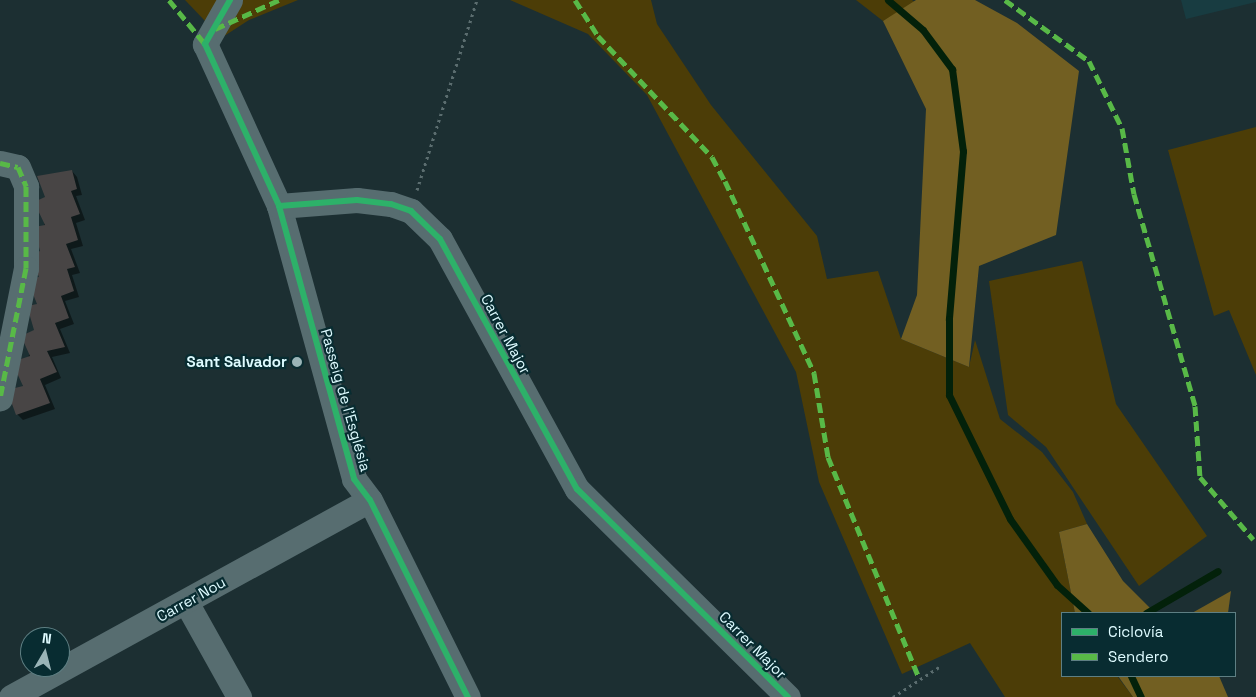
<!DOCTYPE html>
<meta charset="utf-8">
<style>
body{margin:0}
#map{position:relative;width:1256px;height:697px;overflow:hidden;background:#1c2f32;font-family:"Space Grotesk",sans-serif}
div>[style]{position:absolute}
.built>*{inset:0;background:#183c41}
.green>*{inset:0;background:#4c3d07}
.forest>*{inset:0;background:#725f22}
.shadow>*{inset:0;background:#0007}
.stream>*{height:7px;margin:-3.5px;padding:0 3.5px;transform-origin:3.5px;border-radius:3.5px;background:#03210a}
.building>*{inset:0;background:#484545}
.path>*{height:3px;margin-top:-1.5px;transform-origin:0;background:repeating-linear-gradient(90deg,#5b6d6f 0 2.5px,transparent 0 6.5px)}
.street>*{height:25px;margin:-12.5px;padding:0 12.5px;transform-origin:12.5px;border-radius:12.5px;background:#576d70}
.quiet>*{height:5px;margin-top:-2.5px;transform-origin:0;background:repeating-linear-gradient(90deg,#58b947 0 10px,transparent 0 15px)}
.cycleway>*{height:6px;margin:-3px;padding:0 3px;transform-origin:3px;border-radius:3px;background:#2db169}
.dots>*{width:14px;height:14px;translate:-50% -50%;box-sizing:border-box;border:2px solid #082c31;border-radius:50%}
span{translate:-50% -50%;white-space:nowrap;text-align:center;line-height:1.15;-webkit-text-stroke:4.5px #082c31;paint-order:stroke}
.street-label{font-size:15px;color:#defbff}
.poi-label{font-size:15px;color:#defbff;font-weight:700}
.right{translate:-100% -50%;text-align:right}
.legend{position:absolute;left:1061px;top:612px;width:175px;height:65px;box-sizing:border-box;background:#082c31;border:1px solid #5e7f83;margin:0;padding:6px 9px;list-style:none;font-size:15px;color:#defbff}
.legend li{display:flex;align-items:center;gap:10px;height:25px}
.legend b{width:25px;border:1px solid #5e7f83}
.north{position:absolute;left:20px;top:627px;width:50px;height:50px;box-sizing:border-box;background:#082c31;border:1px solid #5e7f83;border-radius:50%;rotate:8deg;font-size:14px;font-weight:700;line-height:20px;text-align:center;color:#defbff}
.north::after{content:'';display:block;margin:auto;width:18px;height:22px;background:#9ab4b7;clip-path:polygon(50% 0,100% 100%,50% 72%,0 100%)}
</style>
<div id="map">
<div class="built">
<i style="clip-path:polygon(1181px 0,1256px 0,1256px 2px,1186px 19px)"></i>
</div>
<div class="green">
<i style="clip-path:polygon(185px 0,219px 0,206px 22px)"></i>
<i style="clip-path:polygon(239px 0,298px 0,249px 20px,215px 42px)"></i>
<i style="clip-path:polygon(510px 0,651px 0,657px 24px,711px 105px,817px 236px,827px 279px,878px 271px,901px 339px,969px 367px,975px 340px,1000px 419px,1042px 452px,1073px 492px,1087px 524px,1059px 532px,1075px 613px,1062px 613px,1062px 676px,1117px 676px,1133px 697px,1005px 697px,970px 643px,902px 674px,819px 482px,796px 372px,647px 95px,588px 34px)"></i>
<i style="clip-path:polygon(856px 0,912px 0,916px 3px,883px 21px)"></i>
<i style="clip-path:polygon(1256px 127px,1256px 375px,1229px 310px,1214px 316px,1168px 150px)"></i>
<i style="clip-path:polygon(1082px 261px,1116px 404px,1207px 536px,1139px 586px,1046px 447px,1008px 415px,989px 281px)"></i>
</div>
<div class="forest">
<i style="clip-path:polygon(916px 0,975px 0,1017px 23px,1079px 71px,1056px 235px,979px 266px,969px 367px,901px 339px,917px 295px,926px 109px,883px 21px)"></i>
<i style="clip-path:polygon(1087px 524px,1123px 581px,1155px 613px,1075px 613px,1059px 532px)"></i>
<i style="clip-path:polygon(1231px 591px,1228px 613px,1192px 613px)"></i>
<i style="clip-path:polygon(1118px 676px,1219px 676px,1228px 697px,1133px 697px)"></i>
</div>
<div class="shadow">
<i style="clip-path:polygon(72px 171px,77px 177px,82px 195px,76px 196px,85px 220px,76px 223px,83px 246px,71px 249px,80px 273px,72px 275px,79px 297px,65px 301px,74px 324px,60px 329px,70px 353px,52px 357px,61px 378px,45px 385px,55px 409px,23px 420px,17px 414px,39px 305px,46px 198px)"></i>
</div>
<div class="stream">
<i style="left:888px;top:0;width:46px;rotate:40.6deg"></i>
<i style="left:923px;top:30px;width:49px;rotate:53.4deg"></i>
<i style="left:952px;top:69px;width:83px;rotate:82.4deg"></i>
<i style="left:963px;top:151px;width:169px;rotate:94.8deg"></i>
<i style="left:949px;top:319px;width:76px;rotate:90deg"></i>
<i style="left:949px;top:395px;width:138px;rotate:63.8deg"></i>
<i style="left:1010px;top:519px;width:81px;rotate:54.5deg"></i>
<i style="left:1057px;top:585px;width:42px;rotate:42.1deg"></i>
<i style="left:1146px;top:613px;width:83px;rotate:-30.3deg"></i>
<i style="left:1131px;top:676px;width:23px;rotate:65deg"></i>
</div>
<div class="building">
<i style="clip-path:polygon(72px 170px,77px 189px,71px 191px,80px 214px,71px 217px,78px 240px,66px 244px,75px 267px,67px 269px,74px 291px,61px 296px,69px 318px,55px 323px,65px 347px,47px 351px,57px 372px,40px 379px,50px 403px,16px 415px,7px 390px,23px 386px,12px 362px,30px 356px,21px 336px,34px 330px,27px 306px,37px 304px,27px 279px,39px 277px,30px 256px,40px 251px,34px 227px,45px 225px,34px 202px,45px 197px,37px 176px)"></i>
</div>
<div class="path">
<i style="left:417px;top:190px;width:199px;rotate:-72.5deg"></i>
<i style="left:893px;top:697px;width:55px;rotate:-33.1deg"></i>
</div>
<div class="street">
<i style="left:230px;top:0;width:51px;rotate:119.6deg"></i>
<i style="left:205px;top:44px;width:178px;rotate:65.4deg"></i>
<i style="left:279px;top:206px;width:283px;rotate:74.6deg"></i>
<i style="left:354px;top:479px;width:26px;rotate:53deg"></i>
<i style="left:370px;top:500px;width:220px;rotate:63.6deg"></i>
<i style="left:0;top:163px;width:18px;rotate:13deg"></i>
<i style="left:18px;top:167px;width:21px;rotate:67deg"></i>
<i style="left:26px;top:186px;width:82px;rotate:90deg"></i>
<i style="left:26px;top:268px;width:133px;rotate:101.3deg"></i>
<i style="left:279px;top:206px;width:78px;rotate:-4.4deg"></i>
<i style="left:357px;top:200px;width:34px;rotate:7deg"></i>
<i style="left:391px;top:204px;width:21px;rotate:19deg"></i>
<i style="left:411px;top:211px;width:40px;rotate:44deg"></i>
<i style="left:440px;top:239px;width:285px;rotate:61.3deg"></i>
<i style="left:577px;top:489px;width:296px;rotate:44.6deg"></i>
<i style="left:186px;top:602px;width:109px;rotate:60.8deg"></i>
<i style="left:11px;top:697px;width:409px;rotate:-28.8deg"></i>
</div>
<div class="quiet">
<i style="left:169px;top:0;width:57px;rotate:50.7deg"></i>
<i style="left:575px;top:0;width:43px;rotate:57.4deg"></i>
<i style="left:598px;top:36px;width:166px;rotate:46.7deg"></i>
<i style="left:712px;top:157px;width:27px;rotate:62deg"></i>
<i style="left:725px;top:181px;width:212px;rotate:65.1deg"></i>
<i style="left:814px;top:373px;width:85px;rotate:80.5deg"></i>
<i style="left:828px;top:457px;width:236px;rotate:67.6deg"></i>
<i style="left:1005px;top:0;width:104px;rotate:36deg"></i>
<i style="left:1089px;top:61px;width:75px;rotate:63.8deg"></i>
<i style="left:1122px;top:128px;width:67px;rotate:79.7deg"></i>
<i style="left:1134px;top:194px;width:221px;rotate:73.9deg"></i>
<i style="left:1195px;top:406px;width:71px;rotate:86deg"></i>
<i style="left:1200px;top:477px;width:82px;rotate:49.5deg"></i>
<i style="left:215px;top:29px;width:70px;rotate:-24.4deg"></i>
<i style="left:0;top:163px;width:18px;rotate:13deg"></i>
<i style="left:18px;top:167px;width:21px;rotate:67deg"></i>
<i style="left:26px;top:186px;width:82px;rotate:90deg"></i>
<i style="left:26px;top:268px;width:133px;rotate:101.3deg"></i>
</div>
<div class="cycleway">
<i style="left:230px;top:0;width:51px;rotate:119.6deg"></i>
<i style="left:205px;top:44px;width:178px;rotate:65.4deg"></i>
<i style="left:279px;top:206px;width:283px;rotate:74.6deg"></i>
<i style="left:354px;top:479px;width:26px;rotate:53deg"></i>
<i style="left:370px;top:500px;width:220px;rotate:63.6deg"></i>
<i style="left:279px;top:206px;width:78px;rotate:-4.4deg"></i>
<i style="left:357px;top:200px;width:34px;rotate:7deg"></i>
<i style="left:391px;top:204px;width:21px;rotate:19deg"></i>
<i style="left:411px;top:211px;width:40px;rotate:44deg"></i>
<i style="left:440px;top:239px;width:285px;rotate:61.3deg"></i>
<i style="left:577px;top:489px;width:296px;rotate:44.6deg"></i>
</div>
<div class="dots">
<i style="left:297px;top:362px;background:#9ab4b7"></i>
</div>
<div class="street-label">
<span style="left:506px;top:334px;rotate:62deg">Carrer Major</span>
<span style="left:346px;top:400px;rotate:74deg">Passeig de l'Església</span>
<span style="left:191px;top:599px;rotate:-29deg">Carrer Nou</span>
<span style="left:753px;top:645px;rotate:45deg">Carrer Major</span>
</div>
<div class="poi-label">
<span class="right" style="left:287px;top:362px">Sant Salvador</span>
</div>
<ul class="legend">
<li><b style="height:6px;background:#2db169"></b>Ciclovía</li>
<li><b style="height:6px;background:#58b947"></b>Sendero</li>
</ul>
<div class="north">N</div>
</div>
